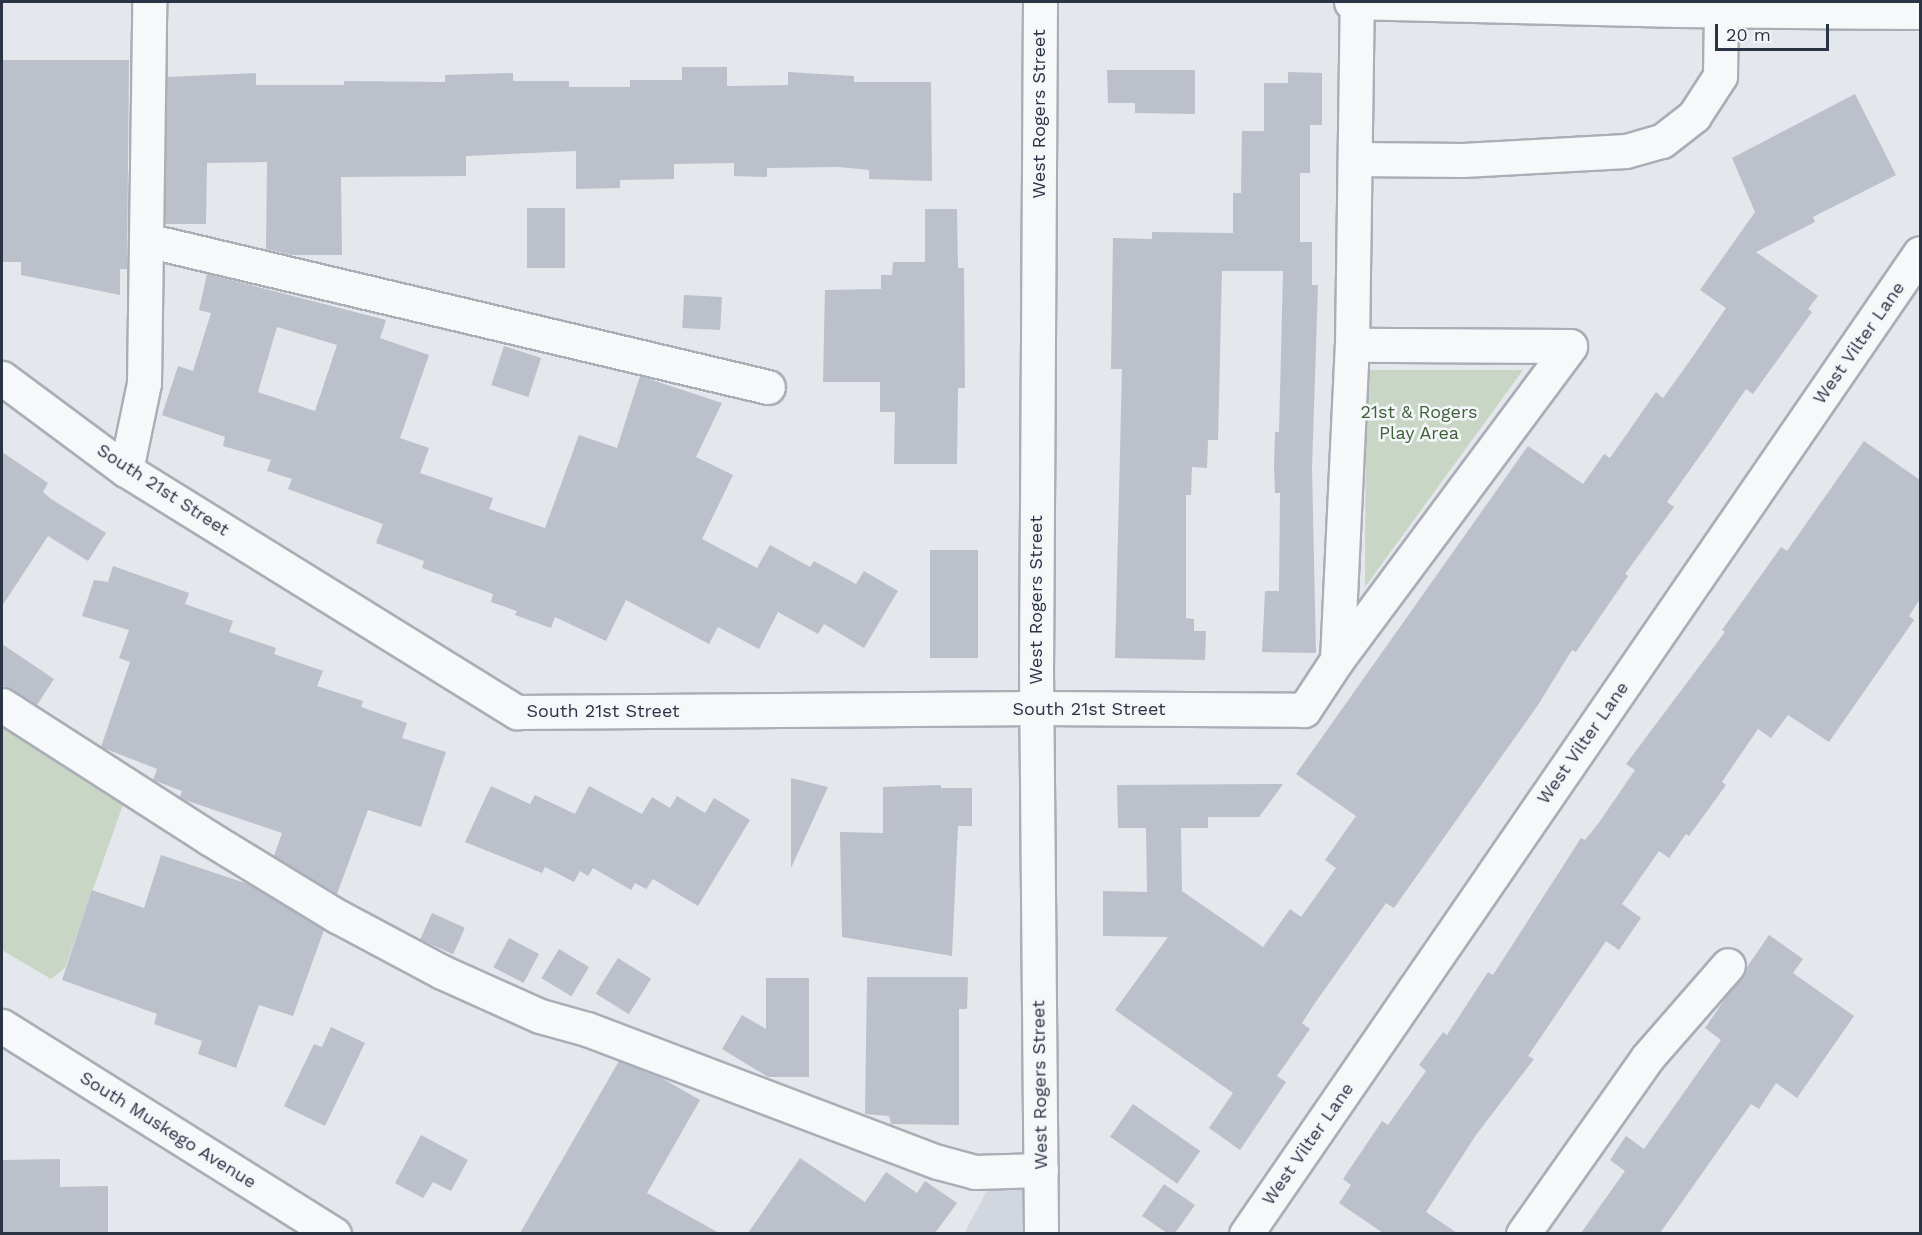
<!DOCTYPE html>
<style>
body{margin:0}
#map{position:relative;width:1922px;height:1235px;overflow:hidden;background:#e4e7ec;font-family:"Work Sans",sans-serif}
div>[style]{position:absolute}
.built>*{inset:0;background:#d2d6de}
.green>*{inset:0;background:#c9d6c5}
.building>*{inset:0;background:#bbc0ca;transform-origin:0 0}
.roads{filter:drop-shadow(2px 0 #a9aeb7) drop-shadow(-2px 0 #a9aeb7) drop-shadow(0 2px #a9aeb7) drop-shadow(0 -2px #a9aeb7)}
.minor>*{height:33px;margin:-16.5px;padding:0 16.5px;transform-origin:16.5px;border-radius:16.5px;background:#f7f8fa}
span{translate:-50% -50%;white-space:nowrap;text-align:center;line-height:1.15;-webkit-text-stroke:5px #f4f6f9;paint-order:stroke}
.street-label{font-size:18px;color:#2b3445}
.park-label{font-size:18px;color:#3f6138}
.frame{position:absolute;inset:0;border:3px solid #2b3445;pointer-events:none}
.scale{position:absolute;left:1715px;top:24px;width:114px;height:27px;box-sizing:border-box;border:3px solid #2b3445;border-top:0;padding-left:8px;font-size:18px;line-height:21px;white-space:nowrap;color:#2b3445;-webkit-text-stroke:4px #f4f6f9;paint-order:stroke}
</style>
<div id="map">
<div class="built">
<i style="clip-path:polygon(1041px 1170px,1041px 1233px,964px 1234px,997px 1171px)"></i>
</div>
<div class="green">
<i style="clip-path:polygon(1366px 370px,1523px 370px,1365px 587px)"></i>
<i style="clip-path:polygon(2px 723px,124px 802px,65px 968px,51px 979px,2px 950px)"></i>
</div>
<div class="building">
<i style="clip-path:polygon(2px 60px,129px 60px,127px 269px,120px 269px,120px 295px,21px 275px,21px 262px,2px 262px)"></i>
<i style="clip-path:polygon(682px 67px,727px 67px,727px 86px,788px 85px,788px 72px,854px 76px,854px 82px,931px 82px,932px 181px,869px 179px,869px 170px,839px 167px,767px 168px,767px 177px,734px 176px,734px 163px,674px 164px,674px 179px,620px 180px,620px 188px,576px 189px,576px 151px,466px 156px,466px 176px,341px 177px,342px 255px,292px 255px,266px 249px,267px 162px,207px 163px,206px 224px,165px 224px,167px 77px,256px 73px,256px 85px,344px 85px,344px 81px,445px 82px,445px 75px,513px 73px,513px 81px,569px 81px,569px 87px,630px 87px,630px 80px,682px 80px)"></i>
<i style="clip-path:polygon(1107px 70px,1195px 70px,1195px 114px,1135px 113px,1135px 103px,1108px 103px)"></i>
<i style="clip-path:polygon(1288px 72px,1322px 73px,1322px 125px,1310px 125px,1310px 173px,1300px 173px,1300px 242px,1312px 242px,1312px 285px,1318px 285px,1312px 468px,1316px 653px,1262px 652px,1265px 591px,1279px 591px,1280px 493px,1275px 493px,1274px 466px,1275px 432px,1279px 432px,1283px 271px,1222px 271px,1218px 440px,1208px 440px,1207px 468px,1192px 467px,1191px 495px,1186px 495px,1186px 618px,1194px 619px,1194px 631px,1206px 631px,1205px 660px,1115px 658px,1122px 369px,1111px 369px,1113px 238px,1152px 239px,1152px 232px,1233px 233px,1233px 193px,1241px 193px,1242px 131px,1264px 131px,1264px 83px,1288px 83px)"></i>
<i style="clip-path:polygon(1855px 94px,1896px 175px,1813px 217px,1815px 222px,1756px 252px,1818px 296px,1808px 309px,1812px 312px,1753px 394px,1746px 389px,1709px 443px,1667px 502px,1674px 507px,1625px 574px,1628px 576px,1576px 652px,1572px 650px,1538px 705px,1394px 908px,1386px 903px,1315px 1003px,1302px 1023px,1310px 1029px,1277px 1076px,1286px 1082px,1240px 1150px,1209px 1128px,1233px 1093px,1115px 1010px,1168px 937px,1103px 936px,1103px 891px,1147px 892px,1146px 828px,1118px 828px,1117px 785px,1283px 784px,1259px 817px,1208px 817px,1208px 828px,1181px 828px,1182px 891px,1263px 947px,1290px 909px,1301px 917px,1336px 868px,1325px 860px,1356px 816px,1296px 774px,1528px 446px,1583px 484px,1604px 454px,1610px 458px,1656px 392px,1663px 398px,1689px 362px,1726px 308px,1700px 290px,1755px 212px,1732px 158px)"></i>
<i style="left:565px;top:208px;width:60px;height:38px;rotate:90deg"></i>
<i style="clip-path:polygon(925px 209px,957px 209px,958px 268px,964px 268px,965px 388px,958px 388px,957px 464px,894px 464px,895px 412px,880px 412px,880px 382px,823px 382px,825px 290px,881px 289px,881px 275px,892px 275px,893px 262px,925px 262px)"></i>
<i style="clip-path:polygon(evenodd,207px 274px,386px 320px,380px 338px,429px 355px,400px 438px,429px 448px,420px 473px,493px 498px,489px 509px,545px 528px,579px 435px,617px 448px,640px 376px,722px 403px,696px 457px,733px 475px,702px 539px,757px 568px,770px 545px,810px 567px,814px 561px,856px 584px,864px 571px,898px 591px,864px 648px,824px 624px,818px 634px,778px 612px,759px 649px,718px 627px,709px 644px,626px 600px,606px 641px,555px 617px,551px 628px,515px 615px,517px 611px,491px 602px,493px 594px,422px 568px,424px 561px,376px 543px,383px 524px,288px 489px,292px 479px,267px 471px,271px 460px,223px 446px,225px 437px,162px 415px,178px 366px,193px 371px,211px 313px,199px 310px,207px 274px,277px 327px,337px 345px,315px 411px,258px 392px,277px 327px)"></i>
<i style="left:684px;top:295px;width:38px;height:33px;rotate:3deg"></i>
<i style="left:504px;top:346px;width:39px;height:41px;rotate:18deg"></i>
<i style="clip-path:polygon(1864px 441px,1920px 480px,1920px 599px,1909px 616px,1914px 620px,1829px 742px,1788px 715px,1771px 738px,1758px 729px,1722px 782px,1726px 785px,1689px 836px,1686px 834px,1669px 858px,1659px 851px,1622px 904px,1641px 918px,1619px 950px,1606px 941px,1528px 1056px,1534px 1059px,1476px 1135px,1426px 1212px,1457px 1233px,1383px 1233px,1339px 1203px,1351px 1185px,1343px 1179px,1382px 1121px,1388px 1125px,1426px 1071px,1419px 1065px,1443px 1032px,1447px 1035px,1488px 972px,1493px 975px,1581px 838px,1585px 840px,1598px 824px,1635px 770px,1626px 764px,1725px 632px,1722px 630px,1781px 547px,1787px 551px)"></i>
<i style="clip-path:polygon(2px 452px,48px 483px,43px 492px,51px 499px,106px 533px,88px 561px,48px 536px,2px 606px)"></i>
<i style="left:930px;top:550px;width:48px;height:108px"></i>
<i style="clip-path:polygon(113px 566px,189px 593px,185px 604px,233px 621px,229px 632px,276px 648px,274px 654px,323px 671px,317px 686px,363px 701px,361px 707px,407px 723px,402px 738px,446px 752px,421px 827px,368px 810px,337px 894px,274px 856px,282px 833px,185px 800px,180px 797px,182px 791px,153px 780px,157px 769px,101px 747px,130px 662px,119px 658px,129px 630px,82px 616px,94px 580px,108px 582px)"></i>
<i style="clip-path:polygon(2px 644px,54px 679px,37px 705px,2px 685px)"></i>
<i style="clip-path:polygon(791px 778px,828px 787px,791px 868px)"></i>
<i style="clip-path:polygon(941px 785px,941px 788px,972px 788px,972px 826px,958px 826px,952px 956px,842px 937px,840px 832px,883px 833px,883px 787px)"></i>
<i style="clip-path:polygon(491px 786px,530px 804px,535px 795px,575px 814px,589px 786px,642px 814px,652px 797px,670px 808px,677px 796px,705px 813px,714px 798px,750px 820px,698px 906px,653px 879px,646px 889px,635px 883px,631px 890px,593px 868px,588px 876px,580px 871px,574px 882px,545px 867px,542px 873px,465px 842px)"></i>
<i style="clip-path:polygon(161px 855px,248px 884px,324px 930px,293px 1016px,259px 1005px,236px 1068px,198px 1054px,202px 1041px,154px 1024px,157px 1014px,62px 980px,92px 890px,144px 908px)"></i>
<i style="left:432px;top:913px;width:36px;height:29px;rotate:24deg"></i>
<i style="clip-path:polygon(1769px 935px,1803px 959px,1793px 973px,1854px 1016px,1797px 1098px,1776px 1083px,1759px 1109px,1751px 1104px,1660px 1233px,1581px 1233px,1625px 1171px,1610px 1160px,1626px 1136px,1644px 1149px,1721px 1040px,1705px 1028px)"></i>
<i style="left:509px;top:938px;width:34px;height:33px;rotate:28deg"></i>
<i style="left:559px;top:949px;width:35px;height:34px;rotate:31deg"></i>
<i style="left:618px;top:958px;width:39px;height:42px;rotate:32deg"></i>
<i style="clip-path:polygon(867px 977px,968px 977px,967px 1009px,959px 1009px,959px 1125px,891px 1124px,889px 1116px,865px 1114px)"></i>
<i style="clip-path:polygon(766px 978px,809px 978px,809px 1077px,768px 1077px,722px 1049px,742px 1015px,766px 1029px)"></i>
<i style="clip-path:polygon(331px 1027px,365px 1043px,325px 1126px,284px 1106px,314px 1044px,322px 1047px)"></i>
<i style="clip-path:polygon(619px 1061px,658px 1076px,700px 1100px,647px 1193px,719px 1233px,520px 1233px)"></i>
<i style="left:1133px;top:1104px;width:82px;height:40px;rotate:35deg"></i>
<i style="clip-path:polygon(421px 1135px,468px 1160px,451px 1191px,433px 1182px,423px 1198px,395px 1183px)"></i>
<i style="clip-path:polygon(800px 1158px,865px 1202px,886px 1172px,917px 1193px,925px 1181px,957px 1203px,935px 1233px,748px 1233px)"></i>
<i style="clip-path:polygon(60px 1159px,60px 1187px,108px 1186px,108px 1233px,2px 1232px,2px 1160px)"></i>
<i style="clip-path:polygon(1164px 1184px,1195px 1205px,1175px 1233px,1167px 1233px,1142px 1216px)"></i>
</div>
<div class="roads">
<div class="minor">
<i style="left:1040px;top:2px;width:667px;rotate:90.34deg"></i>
<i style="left:1036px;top:669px;width:565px;rotate:89.49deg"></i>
<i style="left:1351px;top:2px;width:328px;rotate:1.4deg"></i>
<i style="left:1679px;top:10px;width:241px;rotate:0.5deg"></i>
<i style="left:1355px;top:159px;width:108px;rotate:0.5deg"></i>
<i style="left:1463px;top:160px;width:163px;rotate:-3.2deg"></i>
<i style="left:1626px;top:151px;width:37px;rotate:-16deg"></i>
<i style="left:1662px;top:141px;width:41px;rotate:-38deg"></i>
<i style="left:1694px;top:116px;width:48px;rotate:-57deg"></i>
<i style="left:1720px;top:76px;width:65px;rotate:-89.1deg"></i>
<i style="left:146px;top:240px;width:639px;rotate:13.3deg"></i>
<i style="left:2px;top:378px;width:154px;rotate:36.6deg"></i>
<i style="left:126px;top:470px;width:460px;rotate:31.8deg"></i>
<i style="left:517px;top:712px;width:519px;rotate:-0.44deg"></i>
<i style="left:1036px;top:708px;width:268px;rotate:0.4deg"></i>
<i style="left:1304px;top:710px;width:60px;rotate:-56.6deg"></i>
<i style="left:1337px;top:660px;width:315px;rotate:-87.3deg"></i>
<i style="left:1352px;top:345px;width:343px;rotate:-89.2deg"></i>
<i style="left:126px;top:470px;width:89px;rotate:-78.3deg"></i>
<i style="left:144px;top:383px;width:381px;rotate:-89.2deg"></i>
<i style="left:1337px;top:660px;width:391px;rotate:-53.4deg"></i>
<i style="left:1570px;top:346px;width:218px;rotate:-179.7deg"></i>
<i style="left:2px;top:705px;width:246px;rotate:32.7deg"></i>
<i style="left:209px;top:838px;width:150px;rotate:31.4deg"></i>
<i style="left:337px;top:916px;width:119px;rotate:28.1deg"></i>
<i style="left:442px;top:972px;width:107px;rotate:24.2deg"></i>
<i style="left:540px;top:1016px;width:49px;rotate:15.5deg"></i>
<i style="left:587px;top:1029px;width:375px;rotate:20.8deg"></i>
<i style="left:938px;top:1162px;width:38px;rotate:15deg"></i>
<i style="left:975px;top:1172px;width:66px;rotate:-1.7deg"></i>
<i style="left:2px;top:1026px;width:392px;rotate:32.1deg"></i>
<i style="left:1246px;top:1234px;width:1190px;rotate:-55.51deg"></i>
<i style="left:1523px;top:1234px;width:215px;rotate:-54.8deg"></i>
<i style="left:1647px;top:1058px;width:123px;rotate:-48.9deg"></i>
</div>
</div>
<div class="street-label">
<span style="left:1039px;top:114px;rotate:-90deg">West Rogers Street</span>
<span style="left:1859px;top:343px;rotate:-55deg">West Vilter Lane</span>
<span style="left:163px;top:490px;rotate:33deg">South 21st Street</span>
<span style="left:1036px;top:600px;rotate:-90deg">West Rogers Street</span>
<span style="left:1089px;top:709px">South 21st Street</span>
<span style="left:603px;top:711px">South 21st Street</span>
<span style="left:1583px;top:743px;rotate:-55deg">West Vilter Lane</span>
<span style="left:1040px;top:1085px;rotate:-91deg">West Rogers Street</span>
<span style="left:168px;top:1130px;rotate:32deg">South Muskego Avenue</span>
<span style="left:1308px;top:1144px;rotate:-55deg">West Vilter Lane</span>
</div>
<div class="park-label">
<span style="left:1419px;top:423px">21st &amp; Rogers<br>Play Area</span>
</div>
<div class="frame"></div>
<div class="scale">20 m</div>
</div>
